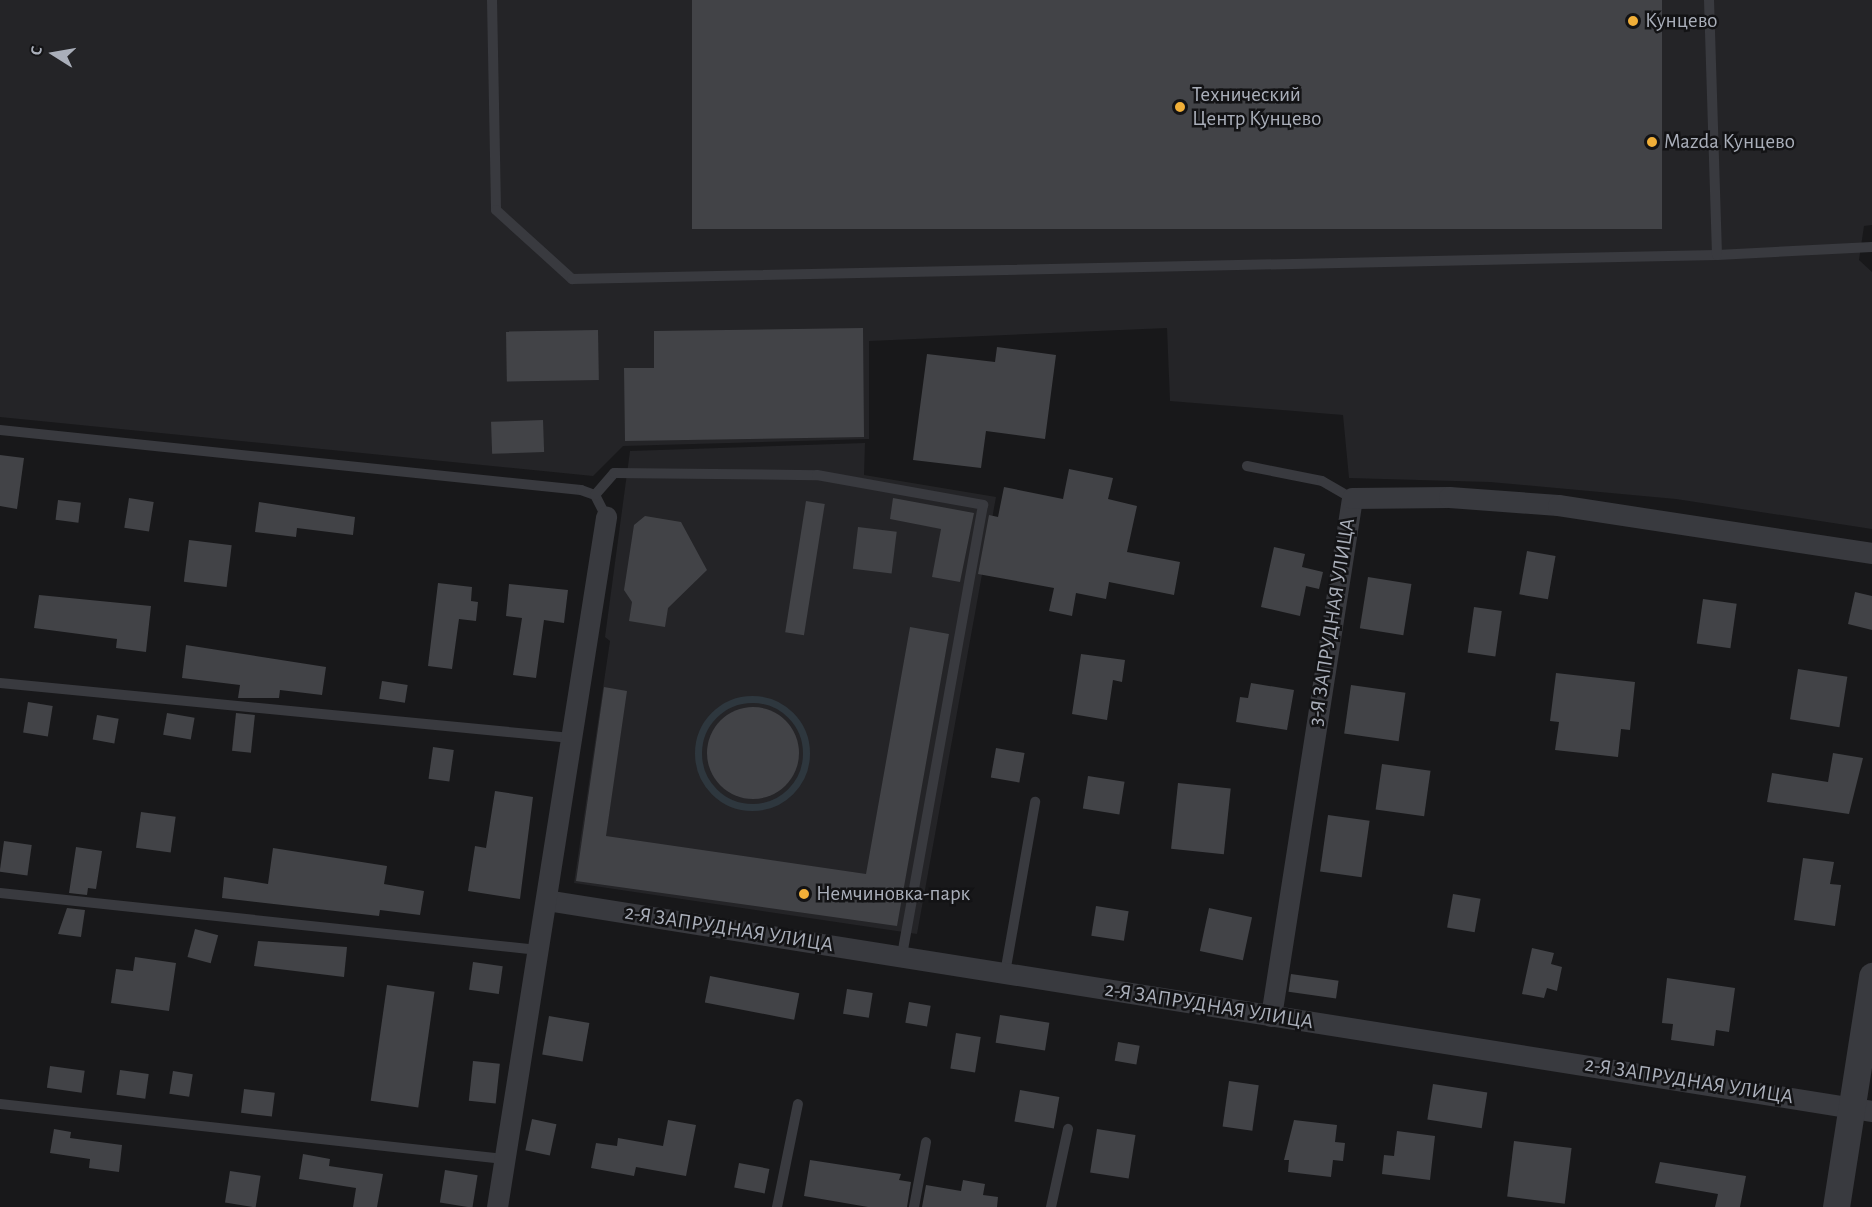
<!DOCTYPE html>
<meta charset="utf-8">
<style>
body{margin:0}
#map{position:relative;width:1872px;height:1207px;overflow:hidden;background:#18181a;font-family:"Alegreya Sans",sans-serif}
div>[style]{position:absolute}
.built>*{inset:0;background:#242427}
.stream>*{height:7px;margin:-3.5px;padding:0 3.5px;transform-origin:3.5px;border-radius:3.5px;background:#2e373e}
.stream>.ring{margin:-3.5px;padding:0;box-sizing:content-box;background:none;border:7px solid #2e373e;border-radius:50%}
.building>*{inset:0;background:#424347;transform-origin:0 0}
.round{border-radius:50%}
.service>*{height:10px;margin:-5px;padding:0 5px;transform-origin:5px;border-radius:5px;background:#393a3f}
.minor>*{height:21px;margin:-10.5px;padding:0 10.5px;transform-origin:10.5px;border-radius:10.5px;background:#393a3f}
.tertiary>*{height:27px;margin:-13.5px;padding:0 13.5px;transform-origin:13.5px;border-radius:13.5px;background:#393a3f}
.dots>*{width:16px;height:16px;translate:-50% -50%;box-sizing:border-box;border:3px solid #131315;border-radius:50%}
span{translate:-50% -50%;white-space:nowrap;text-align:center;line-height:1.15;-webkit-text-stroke:5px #131315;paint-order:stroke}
.poi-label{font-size:21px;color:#aaafba}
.left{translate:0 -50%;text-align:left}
.street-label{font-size:21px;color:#aaafba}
.north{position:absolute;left:24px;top:24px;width:60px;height:60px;-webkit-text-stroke:4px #131315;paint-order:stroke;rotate:281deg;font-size:16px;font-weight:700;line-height:24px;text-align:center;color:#aaafba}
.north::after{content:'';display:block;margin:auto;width:21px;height:27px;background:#aaafba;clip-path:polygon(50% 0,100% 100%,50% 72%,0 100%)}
</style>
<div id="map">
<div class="built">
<i style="clip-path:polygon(0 0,1872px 0,1872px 225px,1864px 226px,1859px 260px,1872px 272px,1872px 529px,1676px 499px,1490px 482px,1349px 478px,1343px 415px,1170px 401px,1167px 328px,869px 341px,869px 439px,623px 446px,593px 476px,0 417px)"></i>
<i style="clip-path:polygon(865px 443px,864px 475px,996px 497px,917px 934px,574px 883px,610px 641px,605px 637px,630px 451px)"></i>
</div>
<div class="stream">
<i class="ring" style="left:698px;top:699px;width:101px;height:101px"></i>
</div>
<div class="building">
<i style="left:692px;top:0;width:970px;height:229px"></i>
<i style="clip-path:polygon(863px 328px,864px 437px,625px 441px,624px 368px,654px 368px,654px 331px)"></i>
<i style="left:598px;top:330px;width:50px;height:92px;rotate:89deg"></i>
<i style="clip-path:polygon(997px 347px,1056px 355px,1045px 439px,986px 431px,981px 468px,913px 460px,927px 354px,995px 362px)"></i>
<i style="left:543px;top:420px;width:32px;height:52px;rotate:88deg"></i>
<i style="clip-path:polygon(0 455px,24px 458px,17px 509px,0 506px)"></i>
<i style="clip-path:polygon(1069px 469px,1113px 478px,1108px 499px,1137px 506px,1127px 552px,1180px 562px,1174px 595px,1109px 582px,1106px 599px,1076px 593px,1072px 616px,1049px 611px,1054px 588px,978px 574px,989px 515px,998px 517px,1004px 487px,1063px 499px)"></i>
<i style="left:129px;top:498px;width:25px;height:30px;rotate:9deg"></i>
<i style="clip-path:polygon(893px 498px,974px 513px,960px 582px,932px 577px,941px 529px,890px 519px)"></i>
<i style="left:58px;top:500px;width:23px;height:20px;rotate:7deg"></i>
<i style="left:806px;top:501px;width:19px;height:133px;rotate:9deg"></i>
<i style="clip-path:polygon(259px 502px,355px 517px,353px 535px,297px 528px,296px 537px,255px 532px)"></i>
<i style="clip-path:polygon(645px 516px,681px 522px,707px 570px,668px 608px,665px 627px,629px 621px,632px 602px,624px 590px,634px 525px)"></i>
<i style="left:858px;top:527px;width:39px;height:42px;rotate:7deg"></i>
<i style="left:189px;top:540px;width:43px;height:42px;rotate:7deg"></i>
<i style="clip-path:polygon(1274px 547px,1305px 554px,1302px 567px,1323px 572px,1319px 589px,1306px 586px,1300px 616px,1261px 607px)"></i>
<i style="left:1527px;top:551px;width:29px;height:44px;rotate:10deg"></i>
<i style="left:1368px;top:577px;width:44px;height:52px;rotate:9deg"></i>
<i style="clip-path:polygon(438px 583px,472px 587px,471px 601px,478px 602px,476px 621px,459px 619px,452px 669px,428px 666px)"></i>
<i style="clip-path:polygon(509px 584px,568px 590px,564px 623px,544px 620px,536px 678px,513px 675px,522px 618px,506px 616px)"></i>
<i style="clip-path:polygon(1855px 592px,1872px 596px,1872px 630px,1848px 624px)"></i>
<i style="clip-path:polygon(39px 595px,151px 606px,146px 652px,116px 648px,117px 639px,34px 628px)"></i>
<i style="left:1703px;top:599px;width:34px;height:45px;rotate:8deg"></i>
<i style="left:1474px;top:607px;width:28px;height:46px;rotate:8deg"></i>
<i style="clip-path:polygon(910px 627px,949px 634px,897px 926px,576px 881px,604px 687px,627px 691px,606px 836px,866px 874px)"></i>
<i style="clip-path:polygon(186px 645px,326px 667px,322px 695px,280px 690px,279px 698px,238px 698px,240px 685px,182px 678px)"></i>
<i style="clip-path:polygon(1081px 654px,1125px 660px,1122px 682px,1113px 680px,1107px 720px,1072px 714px)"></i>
<i style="left:1798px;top:669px;width:50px;height:51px;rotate:9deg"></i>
<i style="clip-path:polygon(1556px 673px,1635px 682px,1630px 730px,1621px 729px,1618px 757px,1555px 750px,1559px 722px,1550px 721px)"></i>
<i style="left:382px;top:681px;width:26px;height:18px;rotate:9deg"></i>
<i style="clip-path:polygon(1251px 683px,1294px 690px,1287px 730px,1236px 722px,1240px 697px,1248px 698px)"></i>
<i style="left:1351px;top:685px;width:55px;height:49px;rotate:8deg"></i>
<i style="left:28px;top:702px;width:25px;height:31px;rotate:9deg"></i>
<i class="round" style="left:707px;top:707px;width:92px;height:92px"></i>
<i style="left:167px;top:713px;width:28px;height:22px;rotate:10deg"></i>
<i style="left:236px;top:713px;width:19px;height:38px;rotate:6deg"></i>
<i style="left:97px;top:715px;width:22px;height:25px;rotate:10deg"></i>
<i style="left:433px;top:747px;width:21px;height:32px;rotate:8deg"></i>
<i style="left:996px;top:748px;width:29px;height:30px;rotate:10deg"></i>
<i style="clip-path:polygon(1833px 753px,1863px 758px,1849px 814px,1767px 802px,1772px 773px,1828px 782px)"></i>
<i style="left:1382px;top:764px;width:49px;height:46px;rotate:8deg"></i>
<i style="left:1088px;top:776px;width:37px;height:33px;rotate:9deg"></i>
<i style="left:1178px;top:783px;width:53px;height:66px;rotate:6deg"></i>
<i style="clip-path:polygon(495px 791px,533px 797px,520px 899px,468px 891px,475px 846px,486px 848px)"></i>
<i style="left:141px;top:812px;width:35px;height:36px;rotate:8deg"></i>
<i style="left:1328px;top:815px;width:42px;height:57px;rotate:8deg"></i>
<i style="left:4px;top:841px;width:28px;height:31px;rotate:8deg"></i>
<i style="clip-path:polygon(76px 847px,102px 851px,96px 889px,88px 888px,87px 895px,69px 893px)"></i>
<i style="clip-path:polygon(273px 848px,387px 866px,384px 884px,424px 891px,420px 915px,380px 910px,379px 916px,222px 898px,224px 877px,268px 884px)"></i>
<i style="clip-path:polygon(1803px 858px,1834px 862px,1830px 884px,1841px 885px,1835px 926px,1794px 920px)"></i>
<i style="left:1453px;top:894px;width:28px;height:34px;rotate:10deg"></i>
<i style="left:1096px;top:906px;width:33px;height:30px;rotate:9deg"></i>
<i style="clip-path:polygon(67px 908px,85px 910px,81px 937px,58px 934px)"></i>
<i style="left:1209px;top:908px;width:44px;height:44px;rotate:12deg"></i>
<i style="left:195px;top:929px;width:24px;height:29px;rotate:15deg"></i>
<i style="clip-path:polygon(258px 941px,347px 947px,344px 977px,254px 966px)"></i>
<i style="clip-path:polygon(1532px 948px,1554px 953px,1551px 964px,1562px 967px,1557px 991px,1547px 988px,1544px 998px,1522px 994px)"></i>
<i style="clip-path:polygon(135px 957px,176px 963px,169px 1011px,111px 1003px,116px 969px,133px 971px)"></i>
<i style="left:473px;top:962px;width:30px;height:28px;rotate:8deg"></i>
<i style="left:1291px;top:974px;width:48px;height:18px;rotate:8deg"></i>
<i style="left:710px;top:976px;width:91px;height:27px;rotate:11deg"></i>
<i style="clip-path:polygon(1667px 978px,1735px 988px,1729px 1032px,1716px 1030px,1714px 1046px,1671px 1040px,1673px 1024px,1662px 1023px)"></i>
<i style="left:387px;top:985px;width:48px;height:117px;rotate:8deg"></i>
<i style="left:847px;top:989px;width:26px;height:25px;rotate:9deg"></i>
<i style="left:909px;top:1002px;width:22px;height:21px;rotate:10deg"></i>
<i style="left:1000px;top:1015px;width:50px;height:28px;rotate:9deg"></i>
<i style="left:549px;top:1016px;width:41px;height:39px;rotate:10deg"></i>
<i style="left:956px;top:1033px;width:25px;height:36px;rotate:9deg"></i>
<i style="left:1118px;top:1042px;width:22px;height:19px;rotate:10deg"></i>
<i style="left:473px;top:1061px;width:27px;height:40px;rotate:6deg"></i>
<i style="left:50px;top:1066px;width:35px;height:22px;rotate:8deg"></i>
<i style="left:120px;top:1070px;width:29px;height:25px;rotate:8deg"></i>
<i style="left:173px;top:1071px;width:20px;height:23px;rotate:9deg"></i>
<i style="left:1229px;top:1081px;width:30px;height:46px;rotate:8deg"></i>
<i style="left:1433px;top:1084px;width:55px;height:36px;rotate:9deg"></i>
<i style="left:244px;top:1089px;width:31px;height:24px;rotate:7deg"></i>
<i style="left:1020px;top:1090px;width:40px;height:32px;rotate:10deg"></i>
<i style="left:532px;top:1119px;width:25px;height:32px;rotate:12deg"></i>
<i style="clip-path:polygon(668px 1120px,696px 1125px,686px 1176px,636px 1167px,634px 1176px,591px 1168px,596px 1143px,617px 1146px,618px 1138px,663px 1146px)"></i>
<i style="clip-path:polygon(1294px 1120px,1337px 1125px,1335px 1142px,1345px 1143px,1343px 1161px,1333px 1160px,1331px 1177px,1288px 1172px,1289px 1160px,1284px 1160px)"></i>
<i style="clip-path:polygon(54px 1129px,71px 1132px,70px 1138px,122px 1145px,119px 1172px,89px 1168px,90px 1159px,50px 1153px)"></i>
<i style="left:1097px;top:1129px;width:39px;height:44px;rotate:9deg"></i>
<i style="clip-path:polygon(1397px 1131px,1435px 1136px,1430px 1180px,1382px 1174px,1384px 1155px,1394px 1156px)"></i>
<i style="left:1514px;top:1141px;width:58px;height:56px;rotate:7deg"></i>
<i style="clip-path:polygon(303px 1154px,330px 1159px,329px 1166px,383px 1174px,377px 1207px,353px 1207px,356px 1188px,299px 1179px)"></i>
<i style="clip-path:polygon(810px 1160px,901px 1174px,899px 1180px,911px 1182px,907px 1207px,868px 1207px,804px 1196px)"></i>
<i style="clip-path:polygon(1660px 1162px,1746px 1176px,1740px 1207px,1715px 1207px,1718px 1194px,1655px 1183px)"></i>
<i style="left:739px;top:1163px;width:31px;height:25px;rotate:11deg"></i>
<i style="left:445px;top:1170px;width:33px;height:33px;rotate:9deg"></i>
<i style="left:230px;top:1171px;width:31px;height:32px;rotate:9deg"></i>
<i style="clip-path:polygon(963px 1180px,985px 1184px,983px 1195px,998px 1197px,997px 1207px,922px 1207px,926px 1185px,961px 1191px)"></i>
</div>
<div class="service">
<i style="left:492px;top:0;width:210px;rotate:88.9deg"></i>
<i style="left:496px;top:210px;width:103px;rotate:42.2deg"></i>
<i style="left:572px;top:279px;width:1145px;rotate:-1.2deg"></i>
<i style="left:1717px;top:255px;width:155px;rotate:-3deg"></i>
<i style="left:1709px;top:0;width:255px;rotate:88.2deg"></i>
<i style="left:0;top:430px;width:584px;rotate:5.9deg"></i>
<i style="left:581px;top:490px;width:15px;rotate:20deg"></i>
<i style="left:595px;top:495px;width:25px;rotate:63deg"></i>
<i style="left:1247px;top:466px;width:76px;rotate:11.3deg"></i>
<i style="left:1322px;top:481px;width:34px;rotate:30deg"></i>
<i style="left:595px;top:495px;width:29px;rotate:-49deg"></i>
<i style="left:614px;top:473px;width:203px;rotate:0.6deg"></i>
<i style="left:817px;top:475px;width:169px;rotate:10.2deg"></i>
<i style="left:983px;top:505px;width:459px;rotate:100.2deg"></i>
<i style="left:0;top:683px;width:574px;rotate:5.5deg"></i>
<i style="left:0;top:893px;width:541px;rotate:6.05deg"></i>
<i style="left:1005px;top:973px;width:174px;rotate:-80deg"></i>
<i style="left:0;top:1104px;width:507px;rotate:6.23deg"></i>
<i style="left:777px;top:1207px;width:105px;rotate:-78.5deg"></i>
<i style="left:914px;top:1207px;width:66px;rotate:-79.5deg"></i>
<i style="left:1051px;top:1207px;width:80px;rotate:-77.7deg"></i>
</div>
<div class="minor">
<i style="left:546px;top:900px;width:1343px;rotate:9.04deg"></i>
<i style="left:1271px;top:1016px;width:524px;rotate:-81.11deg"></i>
<i style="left:1352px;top:498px;width:97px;rotate:-0.6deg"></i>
<i style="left:1449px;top:497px;width:109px;rotate:4.2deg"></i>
<i style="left:1558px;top:505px;width:318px;rotate:8.7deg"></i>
<i style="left:497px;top:1207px;width:699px;rotate:-81.02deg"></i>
</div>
<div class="tertiary">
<i style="left:1836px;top:1207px;width:234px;rotate:-81.1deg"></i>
</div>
<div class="dots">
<i style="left:1633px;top:21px;background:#f1af38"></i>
<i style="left:1180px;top:107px;background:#f1af38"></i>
<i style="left:1652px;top:142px;background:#f1af38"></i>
<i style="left:804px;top:894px;background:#f1af38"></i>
</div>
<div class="poi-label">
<span class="left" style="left:1645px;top:21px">Кунцево</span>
<span class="left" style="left:1192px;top:107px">Технический<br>Центр Кунцево</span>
<span class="left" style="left:1664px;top:142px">Mazda Кунцево</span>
<span class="left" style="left:816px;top:894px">Немчиновка-парк</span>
</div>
<div class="street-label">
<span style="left:1332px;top:622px;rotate:-81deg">3-Я ЗАПРУДНАЯ УЛИЦА</span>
<span style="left:729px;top:929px;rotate:9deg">2-Я ЗАПРУДНАЯ УЛИЦА</span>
<span style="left:1209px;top:1006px;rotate:9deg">2-Я ЗАПРУДНАЯ УЛИЦА</span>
<span style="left:1689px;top:1081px;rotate:9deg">2-Я ЗАПРУДНАЯ УЛИЦА</span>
</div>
<div class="north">С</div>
</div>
